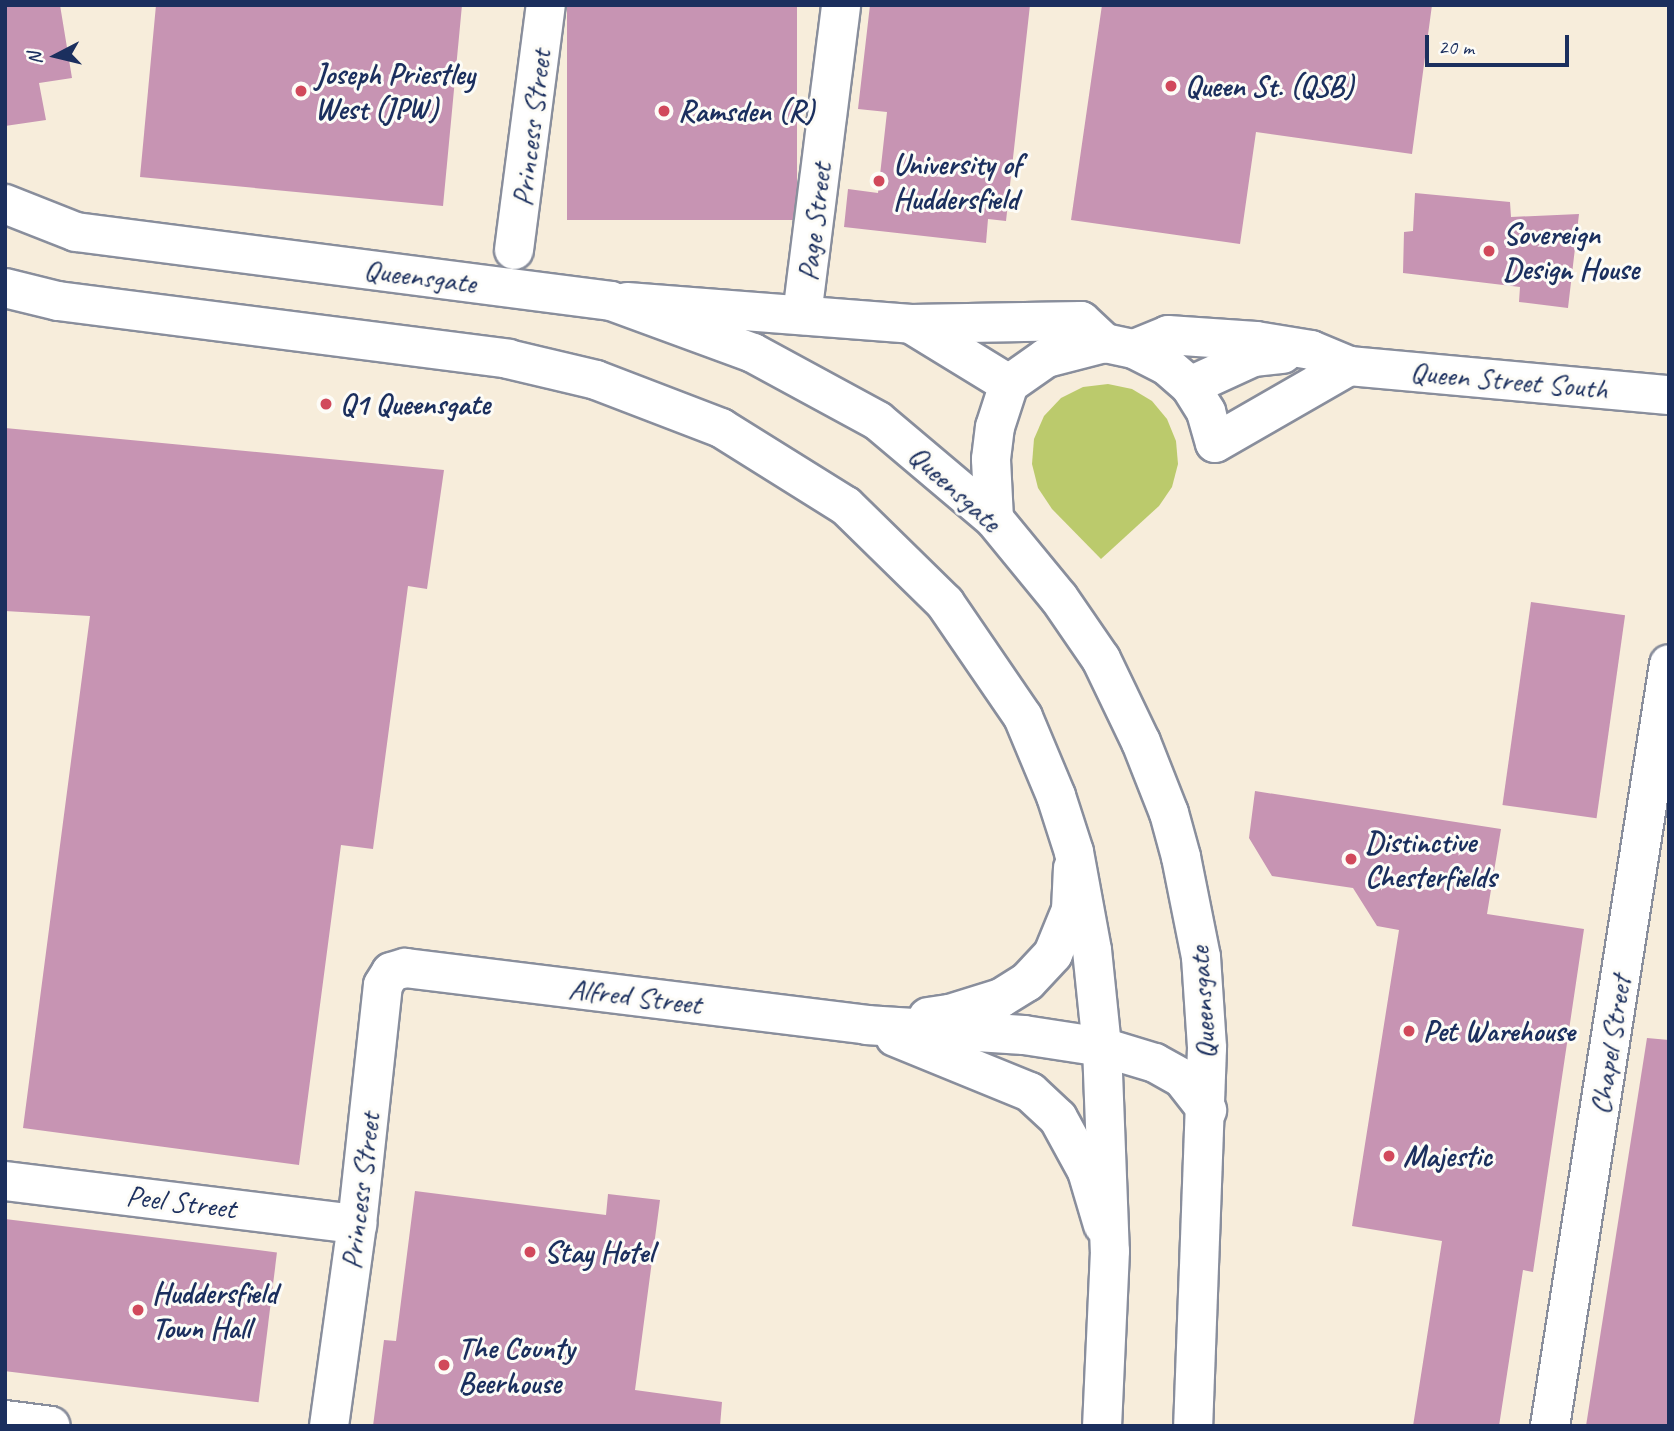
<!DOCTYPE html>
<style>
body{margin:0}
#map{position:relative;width:1674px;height:1431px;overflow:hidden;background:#f7eddb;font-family:Caveat,sans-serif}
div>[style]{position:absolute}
.green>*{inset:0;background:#bbca6c}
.building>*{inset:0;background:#c794b3;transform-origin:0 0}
.roads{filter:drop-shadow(2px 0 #898e9c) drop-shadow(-2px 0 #898e9c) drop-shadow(0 2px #898e9c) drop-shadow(0 -2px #898e9c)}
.street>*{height:38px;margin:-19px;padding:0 19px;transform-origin:19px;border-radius:19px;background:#fff}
.highway>*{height:38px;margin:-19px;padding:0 19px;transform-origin:19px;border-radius:19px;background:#fff}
.dots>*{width:19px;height:19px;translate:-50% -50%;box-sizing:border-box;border:4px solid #fdfcf7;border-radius:50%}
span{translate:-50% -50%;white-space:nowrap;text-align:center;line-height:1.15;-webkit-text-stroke:6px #fdfcf7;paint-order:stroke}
.poi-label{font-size:30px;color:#1b2f5e;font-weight:700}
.left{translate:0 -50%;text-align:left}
.street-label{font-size:30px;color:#1b2f5e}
.frame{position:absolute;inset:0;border:7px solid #1b2f5e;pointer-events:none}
.north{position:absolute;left:21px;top:21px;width:70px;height:70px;-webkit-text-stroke:5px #fdfcf7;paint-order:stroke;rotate:263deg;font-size:19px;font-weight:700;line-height:28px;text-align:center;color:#1b2f5e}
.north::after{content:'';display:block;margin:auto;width:24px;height:32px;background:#1b2f5e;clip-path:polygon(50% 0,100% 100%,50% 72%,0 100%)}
.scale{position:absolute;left:1425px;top:35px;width:144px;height:32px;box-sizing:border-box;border:4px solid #1b2f5e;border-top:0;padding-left:9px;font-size:21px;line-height:24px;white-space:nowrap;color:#1b2f5e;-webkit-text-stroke:5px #fdfcf7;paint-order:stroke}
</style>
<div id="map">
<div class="green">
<i style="clip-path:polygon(1108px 384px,1132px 389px,1152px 401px,1167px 419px,1176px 441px,1178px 464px,1172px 487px,1159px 506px,1101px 559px,1052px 509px,1038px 488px,1032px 464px,1034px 439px,1044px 416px,1061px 398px,1083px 387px)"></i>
</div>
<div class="building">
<i style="clip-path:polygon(5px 5px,60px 5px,72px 78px,39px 83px,46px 120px,5px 126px)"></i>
<i style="clip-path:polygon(156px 5px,462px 5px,443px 206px,140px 177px)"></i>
<i style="left:567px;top:5px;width:230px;height:215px"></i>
<i style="clip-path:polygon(870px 5px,1030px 5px,1006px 221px,988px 219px,986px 243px,844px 227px,848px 189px,878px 193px,887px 112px,858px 109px)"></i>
<i style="clip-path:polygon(1102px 5px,1432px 5px,1412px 154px,1256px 132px,1240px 244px,1071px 220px)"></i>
<i style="clip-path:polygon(1415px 193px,1510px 202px,1511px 217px,1579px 214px,1568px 308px,1519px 302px,1520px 287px,1403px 273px,1404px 232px,1413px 231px)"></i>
<i style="clip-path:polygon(5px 428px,444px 470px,427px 589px,408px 586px,373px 849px,341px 845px,299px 1165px,23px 1128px,90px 616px,5px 611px)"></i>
<i style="left:1531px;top:602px;width:95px;height:205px;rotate:8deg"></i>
<i style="clip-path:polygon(1255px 791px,1501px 829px,1487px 914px,1584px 929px,1533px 1272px,1523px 1270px,1499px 1426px,1413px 1426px,1442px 1241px,1352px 1226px,1399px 930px,1377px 926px,1353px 888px,1272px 876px,1249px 838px)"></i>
<i style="clip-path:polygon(1647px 1038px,1669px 1040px,1669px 1426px,1586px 1426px)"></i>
<i style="clip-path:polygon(415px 1191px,606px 1215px,608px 1194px,660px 1200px,635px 1390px,722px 1402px,720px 1426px,373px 1426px,384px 1340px,396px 1341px)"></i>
<i style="left:5px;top:1219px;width:274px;height:151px;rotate:7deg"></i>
</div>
<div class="roads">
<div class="street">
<i style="left:514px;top:250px;width:247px;rotate:-82.6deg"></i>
<i style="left:627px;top:302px;width:285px;rotate:4.4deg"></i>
<i style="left:911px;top:324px;width:170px;rotate:-1deg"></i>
<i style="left:1081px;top:321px;width:33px;rotate:43deg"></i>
<i style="left:802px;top:315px;width:312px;rotate:-82.8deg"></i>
<i style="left:911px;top:324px;width:115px;rotate:31.5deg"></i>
<i style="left:1134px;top:349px;width:37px;rotate:-22deg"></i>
<i style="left:1168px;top:335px;width:88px;rotate:3.9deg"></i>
<i style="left:1256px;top:341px;width:56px;rotate:9.3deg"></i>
<i style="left:1311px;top:350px;width:41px;rotate:22.8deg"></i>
<i style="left:1349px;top:366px;width:321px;rotate:5.2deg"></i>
<i style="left:1190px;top:386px;width:69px;rotate:-24.7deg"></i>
<i style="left:1253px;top:357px;width:30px;rotate:-6deg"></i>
<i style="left:994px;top:519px;width:60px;rotate:-92.9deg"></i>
<i style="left:991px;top:459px;width:32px;rotate:-83deg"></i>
<i style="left:995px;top:427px;width:45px;rotate:-72deg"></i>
<i style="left:1009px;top:384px;width:45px;rotate:-35.1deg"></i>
<i style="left:1046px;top:358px;width:61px;rotate:-14.3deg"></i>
<i style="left:1105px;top:343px;width:30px;rotate:12deg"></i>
<i style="left:1134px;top:349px;width:37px;rotate:27deg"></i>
<i style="left:1167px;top:366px;width:30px;rotate:41deg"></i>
<i style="left:1190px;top:386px;width:31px;rotate:58deg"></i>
<i style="left:1206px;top:412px;width:32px;rotate:74deg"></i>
<i style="left:1215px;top:443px;width:155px;rotate:-29.9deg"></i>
<i style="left:928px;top:1017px;width:22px;rotate:-8deg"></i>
<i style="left:950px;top:1014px;width:53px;rotate:-17.4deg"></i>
<i style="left:1001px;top:998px;width:31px;rotate:-32deg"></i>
<i style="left:1027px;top:982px;width:38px;rotate:-47deg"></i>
<i style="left:1053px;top:954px;width:48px;rotate:-67.8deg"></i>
<i style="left:1071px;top:910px;width:42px;rotate:-87.3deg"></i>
<i style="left:895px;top:1037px;width:146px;rotate:22.2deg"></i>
<i style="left:1030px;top:1092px;width:38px;rotate:43deg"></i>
<i style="left:1058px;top:1118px;width:60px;rotate:61.3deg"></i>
<i style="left:1087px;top:1171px;width:56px;rotate:73.5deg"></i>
<i style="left:5px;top:1181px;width:355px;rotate:7deg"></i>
<i style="left:5px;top:1420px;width:46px;rotate:7.4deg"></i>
<i style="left:329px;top:1426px;width:204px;rotate:-82.1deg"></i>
<i style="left:357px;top:1224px;width:240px;rotate:-83.8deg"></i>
<i style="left:383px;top:985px;width:15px;rotate:-58deg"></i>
<i style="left:391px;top:972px;width:15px;rotate:-16deg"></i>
<i style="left:405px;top:968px;width:465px;rotate:7deg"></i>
<i style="left:866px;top:1025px;width:158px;rotate:3.6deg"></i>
<i style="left:1024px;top:1035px;width:79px;rotate:8.7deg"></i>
<i style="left:1102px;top:1047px;width:55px;rotate:16.8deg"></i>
<i style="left:1155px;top:1063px;width:31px;rotate:29deg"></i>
<i style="left:1182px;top:1078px;width:41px;rotate:52deg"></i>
<i style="left:1550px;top:1426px;width:771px;rotate:-81.12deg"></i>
</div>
<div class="highway">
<i style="left:5px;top:204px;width:76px;rotate:21.5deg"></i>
<i style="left:76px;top:232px;width:539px;rotate:7.35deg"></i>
<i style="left:611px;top:301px;width:151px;rotate:20.1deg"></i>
<i style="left:753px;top:353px;width:142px;rotate:28.5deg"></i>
<i style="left:878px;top:421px;width:152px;rotate:40.2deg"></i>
<i style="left:994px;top:519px;width:102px;rotate:50.6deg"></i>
<i style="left:1059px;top:598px;width:74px;rotate:55.5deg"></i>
<i style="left:1101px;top:659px;width:92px;rotate:64.3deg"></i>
<i style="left:1141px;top:742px;width:76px;rotate:68.5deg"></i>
<i style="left:1169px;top:813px;width:46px;rotate:74.7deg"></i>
<i style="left:1181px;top:857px;width:102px;rotate:78.7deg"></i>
<i style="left:1201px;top:957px;width:91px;rotate:86.2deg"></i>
<i style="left:1207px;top:1048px;width:378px;rotate:92.1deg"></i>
<i style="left:5px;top:288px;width:55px;rotate:13.8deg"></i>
<i style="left:58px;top:301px;width:454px;rotate:7.3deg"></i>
<i style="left:508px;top:359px;width:90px;rotate:13.4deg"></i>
<i style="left:596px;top:380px;width:134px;rotate:21deg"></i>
<i style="left:721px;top:428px;width:147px;rotate:32deg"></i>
<i style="left:846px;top:506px;width:139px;rotate:44.4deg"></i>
<i style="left:945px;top:603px;width:138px;rotate:55.6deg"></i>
<i style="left:1023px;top:717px;width:86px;rotate:67.3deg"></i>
<i style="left:1056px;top:796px;width:59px;rotate:72.2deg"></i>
<i style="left:1074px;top:852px;width:100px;rotate:79.6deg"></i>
<i style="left:1092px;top:950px;width:98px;rotate:84.1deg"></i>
<i style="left:1102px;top:1047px;width:204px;rotate:87.8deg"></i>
<i style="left:1110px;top:1251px;width:175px;rotate:92.6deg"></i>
</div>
</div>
<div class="dots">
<i style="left:1171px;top:86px;background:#d1495b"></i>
<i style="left:301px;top:91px;background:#d1495b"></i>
<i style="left:664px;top:111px;background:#d1495b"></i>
<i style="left:879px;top:181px;background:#d1495b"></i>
<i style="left:1489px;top:251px;background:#d1495b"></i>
<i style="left:326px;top:404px;background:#d1495b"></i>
<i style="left:1351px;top:859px;background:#d1495b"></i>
<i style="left:1409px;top:1031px;background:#d1495b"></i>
<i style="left:1389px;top:1156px;background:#d1495b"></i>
<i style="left:530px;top:1252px;background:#d1495b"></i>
<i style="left:138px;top:1310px;background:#d1495b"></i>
<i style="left:444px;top:1365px;background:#d1495b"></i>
</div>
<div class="poi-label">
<span class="left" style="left:315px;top:91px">Joseph Priestley<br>West (JPW)</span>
<span class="left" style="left:1185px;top:86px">Queen St. (QSB)</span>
<span class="left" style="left:678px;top:111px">Ramsden (R)</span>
<span class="left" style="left:893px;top:181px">University of<br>Huddersfield</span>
<span class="left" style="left:1503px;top:251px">Sovereign<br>Design House</span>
<span class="left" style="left:340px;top:404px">Q1 Queensgate</span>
<span class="left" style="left:1365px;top:859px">Distinctive<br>Chesterfields</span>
<span class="left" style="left:1423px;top:1031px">Pet Warehouse</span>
<span class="left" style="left:1403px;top:1156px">Majestic</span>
<span class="left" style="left:544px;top:1252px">Stay Hotel</span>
<span class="left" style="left:152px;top:1310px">Huddersfield<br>Town Hall</span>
<span class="left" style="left:458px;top:1365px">The County<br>Beerhouse</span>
</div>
<div class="street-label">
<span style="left:531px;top:128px;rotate:-83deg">Princess Street</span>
<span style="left:814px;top:222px;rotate:-83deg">Page Street</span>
<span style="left:420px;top:276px;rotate:7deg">Queensgate</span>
<span style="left:1509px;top:380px;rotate:5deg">Queen Street South</span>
<span style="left:955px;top:488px;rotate:42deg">Queensgate</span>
<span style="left:635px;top:996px;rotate:7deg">Alfred Street</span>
<span style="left:1202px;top:1003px;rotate:-94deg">Queensgate</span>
<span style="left:1610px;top:1045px;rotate:-81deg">Chapel Street</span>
<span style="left:360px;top:1191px;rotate:-83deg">Princess Street</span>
<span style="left:181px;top:1202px;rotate:7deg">Peel Street</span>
</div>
<div class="frame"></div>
<div class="north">N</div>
<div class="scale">20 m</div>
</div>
